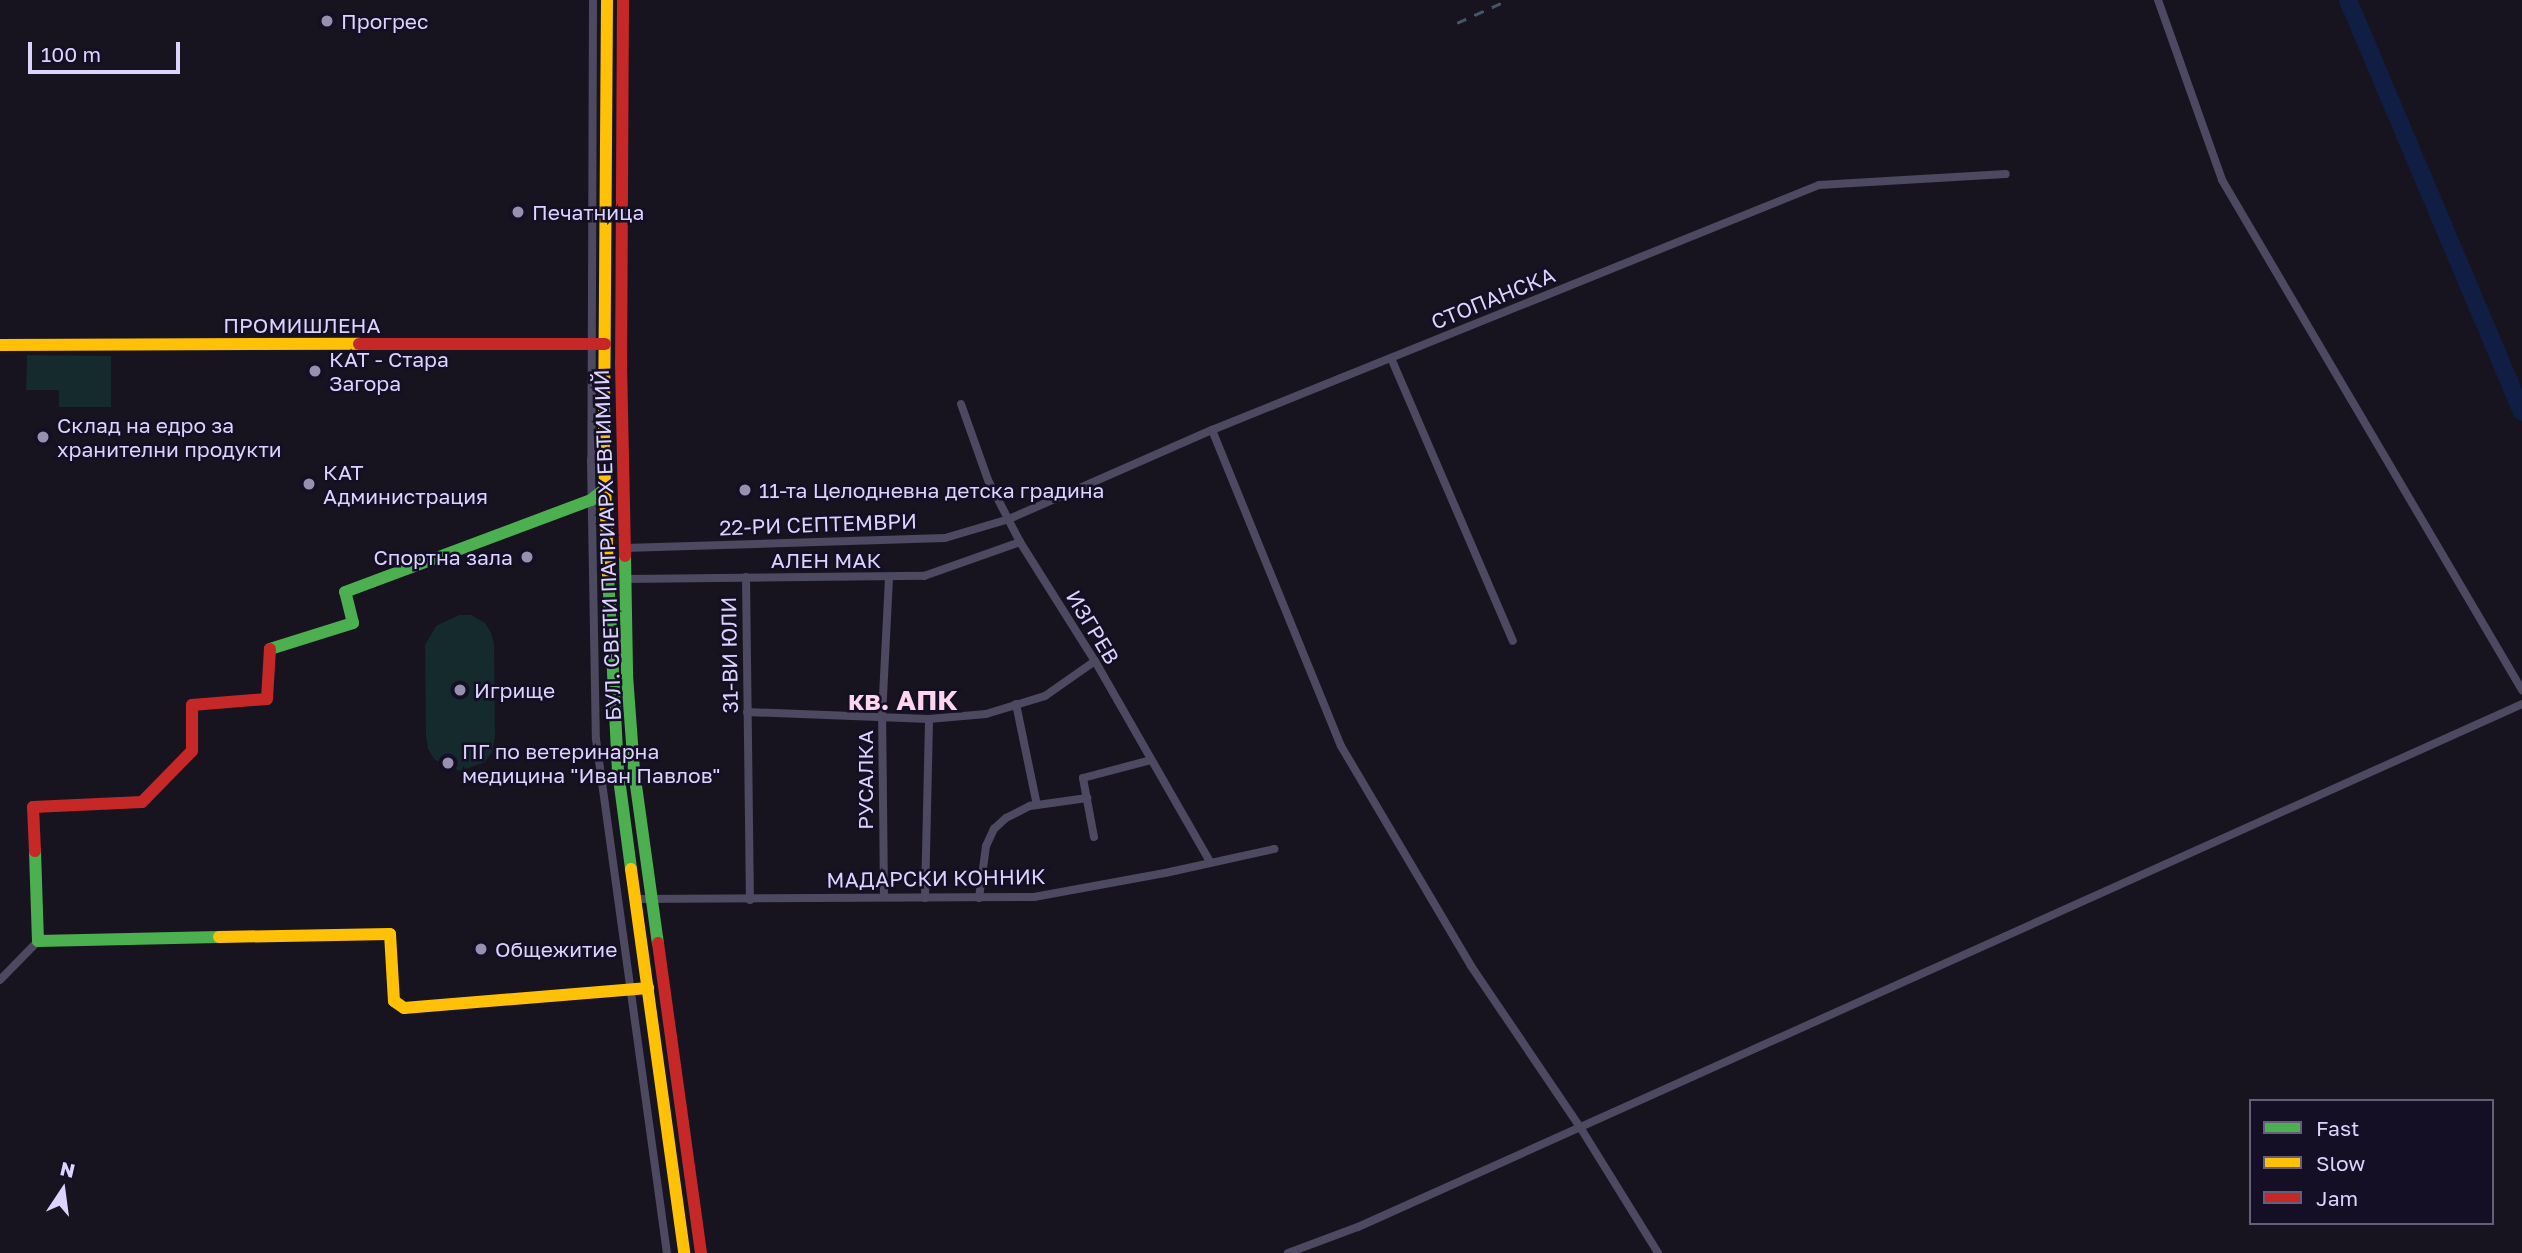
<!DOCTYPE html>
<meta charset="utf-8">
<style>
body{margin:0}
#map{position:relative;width:2522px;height:1253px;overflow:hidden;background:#17141f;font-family:"Golos Text",sans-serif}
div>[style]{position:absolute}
.green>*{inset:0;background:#142a2c}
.river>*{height:18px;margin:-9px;padding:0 9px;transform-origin:9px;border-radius:9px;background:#0f1e42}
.street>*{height:8px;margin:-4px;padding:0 4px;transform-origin:4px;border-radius:4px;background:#4c4960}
.fast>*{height:12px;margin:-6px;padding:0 6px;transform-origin:6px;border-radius:6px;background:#4caf50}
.slow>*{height:12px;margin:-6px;padding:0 6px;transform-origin:6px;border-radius:6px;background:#ffc107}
.jam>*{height:12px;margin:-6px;padding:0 6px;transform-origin:6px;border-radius:6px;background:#c62828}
.rail>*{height:2.5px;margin-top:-1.25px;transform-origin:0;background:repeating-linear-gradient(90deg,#455668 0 10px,transparent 0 19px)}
.dots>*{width:19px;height:19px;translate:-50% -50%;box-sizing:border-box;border:4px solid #140f24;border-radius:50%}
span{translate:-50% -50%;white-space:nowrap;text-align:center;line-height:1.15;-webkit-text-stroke:5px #140f24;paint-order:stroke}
.poi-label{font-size:21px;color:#dbd4fd}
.left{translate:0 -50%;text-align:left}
.right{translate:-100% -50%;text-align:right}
.street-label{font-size:21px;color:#dbd4fd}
.district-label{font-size:28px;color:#fdd6ed;font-weight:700}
.legend{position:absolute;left:2249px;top:1099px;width:245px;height:126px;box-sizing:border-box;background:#140f24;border:2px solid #645e7b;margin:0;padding:9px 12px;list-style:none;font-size:21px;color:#dbd4fd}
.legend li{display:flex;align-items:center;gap:14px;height:35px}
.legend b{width:35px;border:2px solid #645e7b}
.north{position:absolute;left:28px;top:1155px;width:70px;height:70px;-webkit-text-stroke:5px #140f24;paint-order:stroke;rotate:13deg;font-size:19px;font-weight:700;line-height:28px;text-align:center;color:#dbd4fd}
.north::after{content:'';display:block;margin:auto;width:24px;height:32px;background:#dbd4fd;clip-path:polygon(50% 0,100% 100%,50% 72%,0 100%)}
.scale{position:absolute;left:28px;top:42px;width:152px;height:32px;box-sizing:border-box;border:4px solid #dbd4fd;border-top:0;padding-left:9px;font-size:21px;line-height:24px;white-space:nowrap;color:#dbd4fd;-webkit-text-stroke:5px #140f24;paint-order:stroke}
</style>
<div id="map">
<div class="green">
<i style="clip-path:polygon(27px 355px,111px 356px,111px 407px,59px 407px,59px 390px,26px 390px)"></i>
<i style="clip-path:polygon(459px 615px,471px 615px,485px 623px,491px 633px,494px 644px,495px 737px,492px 752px,485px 762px,460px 771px,435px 760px,428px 749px,426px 736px,425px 645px,436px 626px)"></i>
</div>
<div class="river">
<i style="left:2348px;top:0;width:447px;rotate:67.1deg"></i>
</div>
<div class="street">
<i style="left:593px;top:0;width:460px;rotate:90.2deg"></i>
<i style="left:591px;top:460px;width:279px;rotate:89deg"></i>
<i style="left:596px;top:739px;width:519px;rotate:82.14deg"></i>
<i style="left:2158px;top:0;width:191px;rotate:70.4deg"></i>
<i style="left:2222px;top:180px;width:592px;rotate:59.53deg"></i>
<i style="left:1391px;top:358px;width:308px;rotate:66.7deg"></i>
<i style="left:961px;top:404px;width:81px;rotate:70.4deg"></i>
<i style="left:988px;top:480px;width:70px;rotate:62.7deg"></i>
<i style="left:1020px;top:542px;width:141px;rotate:57.8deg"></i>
<i style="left:1095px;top:661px;width:232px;rotate:60.2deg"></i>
<i style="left:1212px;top:430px;width:341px;rotate:67.8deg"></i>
<i style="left:1341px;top:746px;width:256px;rotate:59.4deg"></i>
<i style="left:1471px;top:966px;width:194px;rotate:55.9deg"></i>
<i style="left:1580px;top:1127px;width:148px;rotate:58.2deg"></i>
<i style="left:625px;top:548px;width:320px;rotate:-1.8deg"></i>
<i style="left:945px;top:538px;width:67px;rotate:-16.5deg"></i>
<i style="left:1009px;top:519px;width:222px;rotate:-23.7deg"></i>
<i style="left:1212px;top:430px;width:655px;rotate:-21.98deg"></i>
<i style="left:1819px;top:185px;width:187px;rotate:-3.4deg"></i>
<i style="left:746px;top:577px;width:323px;rotate:89.3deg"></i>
<i style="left:625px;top:579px;width:299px;rotate:-0.6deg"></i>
<i style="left:924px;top:576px;width:102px;rotate:-19.5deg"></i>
<i style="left:1016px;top:704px;width:103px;rotate:78.3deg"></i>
<i style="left:747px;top:712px;width:182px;rotate:2.2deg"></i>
<i style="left:929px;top:719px;width:57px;rotate:-5deg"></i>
<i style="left:986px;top:714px;width:62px;rotate:-17deg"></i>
<i style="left:1045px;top:696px;width:61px;rotate:-35deg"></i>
<i style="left:1094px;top:837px;width:60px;rotate:-100.6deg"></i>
<i style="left:1083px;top:778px;width:70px;rotate:-14.8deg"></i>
<i style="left:884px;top:897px;width:181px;rotate:-90.6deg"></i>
<i style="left:882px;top:716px;width:138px;rotate:-87.1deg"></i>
<i style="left:925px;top:898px;width:179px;rotate:-88.7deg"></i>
<i style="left:979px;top:898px;width:52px;rotate:-82.3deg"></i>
<i style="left:986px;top:846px;width:19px;rotate:-65deg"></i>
<i style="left:994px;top:829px;width:16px;rotate:-43deg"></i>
<i style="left:1006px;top:818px;width:27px;rotate:-27deg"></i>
<i style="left:1030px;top:806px;width:58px;rotate:-8deg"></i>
<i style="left:637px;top:899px;width:397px;rotate:-0.3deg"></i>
<i style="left:1034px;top:897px;width:133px;rotate:-10.4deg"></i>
<i style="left:1165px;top:873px;width:112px;rotate:-12.4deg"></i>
<i style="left:0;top:980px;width:54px;rotate:-45.7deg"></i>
<i style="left:1288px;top:1253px;width:75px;rotate:-20.4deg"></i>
<i style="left:1358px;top:1227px;width:1276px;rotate:-24.19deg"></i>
</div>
<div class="fast">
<i style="left:625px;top:556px;width:119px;rotate:89deg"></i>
<i style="left:627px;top:675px;width:96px;rotate:85.8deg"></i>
<i style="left:634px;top:771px;width:174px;rotate:82.1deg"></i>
<i style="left:608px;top:574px;width:197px;rotate:87.1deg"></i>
<i style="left:618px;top:771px;width:99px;rotate:82.4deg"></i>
<i style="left:270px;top:649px;width:87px;rotate:-17.4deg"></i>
<i style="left:353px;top:623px;width:32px;rotate:-104deg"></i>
<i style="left:345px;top:592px;width:263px;rotate:-20.5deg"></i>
<i style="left:591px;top:500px;width:19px;rotate:-39deg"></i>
<i style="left:35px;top:851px;width:90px;rotate:88.1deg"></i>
<i style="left:38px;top:941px;width:181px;rotate:-1.3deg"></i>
</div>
<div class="slow">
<i style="left:607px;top:0;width:454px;rotate:90.4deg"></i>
<i style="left:604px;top:454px;width:120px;rotate:88.1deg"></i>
<i style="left:0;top:345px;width:359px;rotate:-0.2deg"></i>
<i style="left:631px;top:869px;width:388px;rotate:82.1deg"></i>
<i style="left:219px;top:937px;width:171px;rotate:-1deg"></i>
<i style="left:390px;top:934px;width:67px;rotate:86.6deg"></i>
<i style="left:394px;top:1001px;width:12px;rotate:35deg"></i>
<i style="left:404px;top:1008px;width:245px;rotate:-4.7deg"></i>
</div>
<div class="jam">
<i style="left:623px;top:0;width:363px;rotate:90.3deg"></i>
<i style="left:621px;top:363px;width:193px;rotate:88.8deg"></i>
<i style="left:359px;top:344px;width:246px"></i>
<i style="left:35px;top:851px;width:44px;rotate:-92.6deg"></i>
<i style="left:33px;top:807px;width:109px;rotate:-2.6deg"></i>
<i style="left:142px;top:802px;width:71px;rotate:-45.6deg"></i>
<i style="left:192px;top:751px;width:46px;rotate:-90deg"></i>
<i style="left:192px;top:705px;width:75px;rotate:-4.6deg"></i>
<i style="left:267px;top:699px;width:50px;rotate:-86.6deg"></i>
<i style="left:658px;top:943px;width:313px;rotate:82.1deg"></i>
</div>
<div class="rail">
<i style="left:1457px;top:23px;width:56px;rotate:-24.3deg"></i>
</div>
<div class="dots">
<i style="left:327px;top:21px;background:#9691af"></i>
<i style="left:518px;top:212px;background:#9691af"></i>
<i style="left:315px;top:371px;background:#9691af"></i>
<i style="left:43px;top:437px;background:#9691af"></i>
<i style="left:309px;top:484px;background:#9691af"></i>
<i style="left:745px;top:490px;background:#9691af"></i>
<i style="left:527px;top:557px;background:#9691af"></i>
<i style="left:460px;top:690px;background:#9691af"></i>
<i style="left:448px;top:763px;background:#9691af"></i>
<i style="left:481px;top:949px;background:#9691af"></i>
</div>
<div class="poi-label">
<span class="left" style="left:341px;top:21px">Прогрес</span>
<span class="left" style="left:532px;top:212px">Печатница</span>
<span class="left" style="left:329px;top:371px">КАТ - Стара<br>Загора</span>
<span class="left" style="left:57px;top:437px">Склад на едро за<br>хранителни продукти</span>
<span class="left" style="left:323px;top:484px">КАТ<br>Администрация</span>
<span class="left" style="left:759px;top:490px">11-та Целодневна детска градина</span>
<span class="right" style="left:513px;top:557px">Спортна зала</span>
<span class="left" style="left:474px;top:690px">Игрище</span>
<span class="left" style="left:462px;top:763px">ПГ по ветеринарна<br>медицина "Иван Павлов"</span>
<span class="left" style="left:495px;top:949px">Общежитие</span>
</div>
<div class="street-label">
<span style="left:1493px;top:298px;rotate:-22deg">СТОПАНСКА</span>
<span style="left:302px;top:325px">ПРОМИШЛЕНА</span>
<span style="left:818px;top:524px;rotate:-2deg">22-РИ СЕПТЕМВРИ</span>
<span style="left:607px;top:545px;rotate:-92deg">БУЛ. СВЕТИ ПАТРИАРХ ЕВТИМИЙ</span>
<span style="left:826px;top:560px">АЛЕН МАК</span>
<span style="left:1093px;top:627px;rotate:59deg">ИЗГРЕВ</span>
<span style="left:729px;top:655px;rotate:-91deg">31-ВИ ЮЛИ</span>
<span style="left:865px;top:780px;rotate:-90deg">РУСАЛКА</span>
<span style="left:936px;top:878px;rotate:-1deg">МАДАРСКИ КОННИК</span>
</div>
<div class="district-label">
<span style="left:903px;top:700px">кв. АПК</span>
</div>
<ul class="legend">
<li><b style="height:9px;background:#4caf50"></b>Fast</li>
<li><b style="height:9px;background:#ffc107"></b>Slow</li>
<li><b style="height:9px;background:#c62828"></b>Jam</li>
</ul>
<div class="north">N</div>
<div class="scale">100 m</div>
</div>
